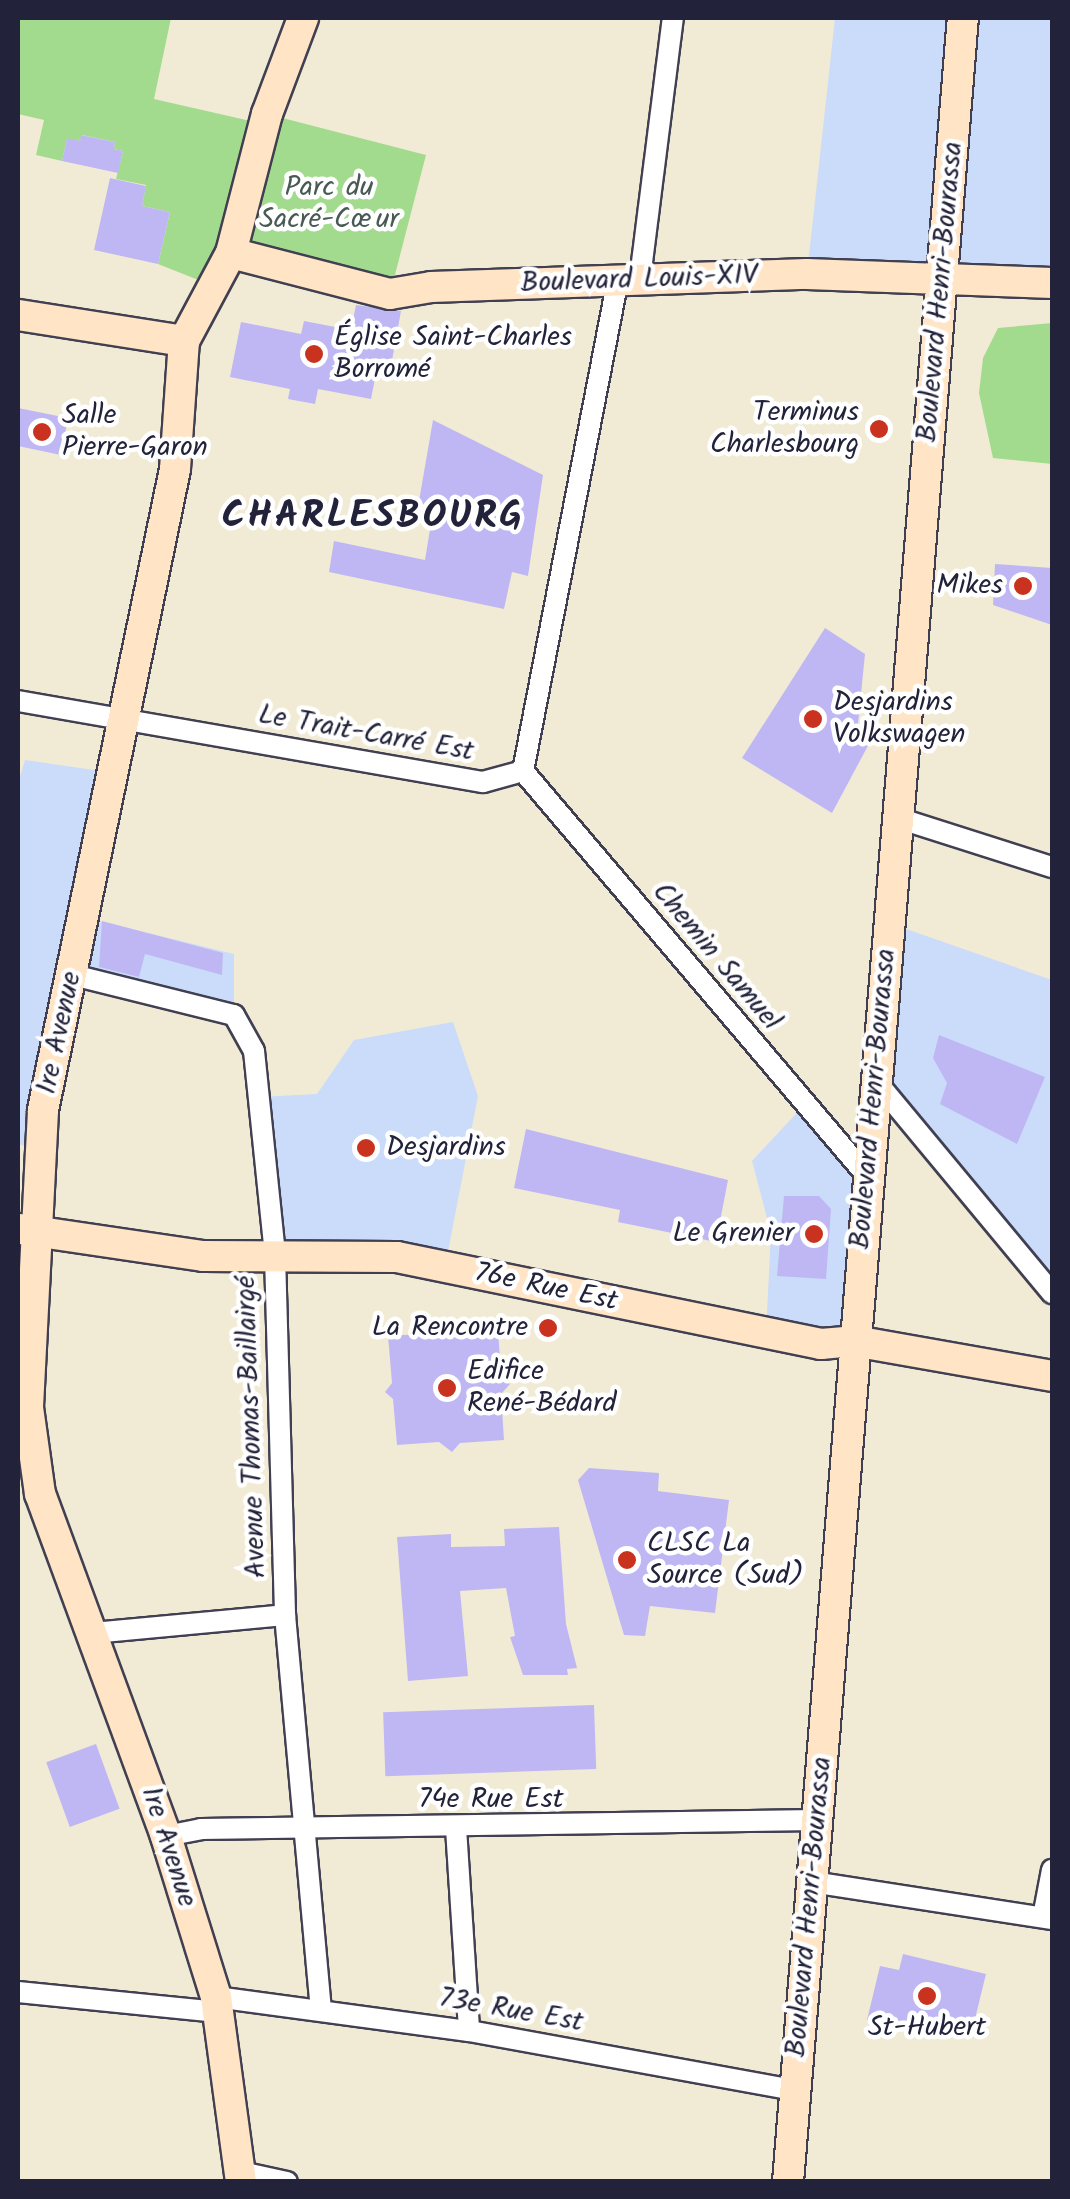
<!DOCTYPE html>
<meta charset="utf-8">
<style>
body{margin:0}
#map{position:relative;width:1070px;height:2199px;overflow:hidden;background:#f1ebd5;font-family:Kalam,sans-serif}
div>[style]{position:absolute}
.built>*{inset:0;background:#cadcf9}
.green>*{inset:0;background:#a2db8e}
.building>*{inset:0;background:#bfb7f4;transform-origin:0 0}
.roads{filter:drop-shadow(2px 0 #414052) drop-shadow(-2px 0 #414052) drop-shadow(0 2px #414052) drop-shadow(0 -2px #414052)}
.street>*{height:20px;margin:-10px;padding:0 10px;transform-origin:10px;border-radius:10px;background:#fff}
.secondary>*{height:30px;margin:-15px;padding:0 15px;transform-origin:15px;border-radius:15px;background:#ffe4c6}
.dots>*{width:28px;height:28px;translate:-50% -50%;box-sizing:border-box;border:5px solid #fff;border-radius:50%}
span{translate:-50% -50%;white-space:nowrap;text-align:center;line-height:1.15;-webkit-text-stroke:9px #fff;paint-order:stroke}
.park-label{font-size:28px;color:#485a54}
.street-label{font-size:28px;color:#22223b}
.poi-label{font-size:28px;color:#22223b}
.left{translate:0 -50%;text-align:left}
.right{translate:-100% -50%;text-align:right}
.district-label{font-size:38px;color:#22223b;font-weight:700;letter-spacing:2.5px}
.frame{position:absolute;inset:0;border:20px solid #22223b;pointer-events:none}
</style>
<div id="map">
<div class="built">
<i style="clip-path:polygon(835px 18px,1052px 18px,1052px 283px,807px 274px)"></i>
<i style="clip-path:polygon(25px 760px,108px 772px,83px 917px,234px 954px,234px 1015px,73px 975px,41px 1150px,18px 1144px,18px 783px)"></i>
<i style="clip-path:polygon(889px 923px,1052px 980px,1052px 1293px,876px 1081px)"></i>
<i style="clip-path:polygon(453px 1022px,478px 1096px,445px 1267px,275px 1255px,259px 1097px,317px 1094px,354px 1040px)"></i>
<i style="clip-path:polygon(805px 1104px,868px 1177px,854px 1341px,766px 1332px,771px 1233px,752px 1161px)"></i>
</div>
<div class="green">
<i style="clip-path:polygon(18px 18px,171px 18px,154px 99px,264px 124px,267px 114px,426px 155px,390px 294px,232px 253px,211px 285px,158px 264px,170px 212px,142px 206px,146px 185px,116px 179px,123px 151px,114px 149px,115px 142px,82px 135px,80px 141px,67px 139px,62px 161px,36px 155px,44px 120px,18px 114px)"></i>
<i style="clip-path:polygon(1052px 323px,1052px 464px,993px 458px,979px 393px,983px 358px,998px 328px)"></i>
</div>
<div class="building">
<i style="clip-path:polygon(81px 135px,115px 142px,114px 149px,123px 151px,118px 173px,62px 161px,67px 138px,80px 141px)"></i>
<i style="clip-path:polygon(110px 178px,146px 186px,142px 206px,170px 212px,158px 264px,94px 250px)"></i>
<i style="clip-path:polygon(356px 305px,401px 311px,391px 366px,378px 363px,371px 399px,318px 389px,315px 404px,288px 399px,290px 389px,230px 377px,241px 322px,301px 334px,304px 321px,351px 330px)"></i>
<i style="clip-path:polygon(18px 408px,68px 418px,61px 455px,18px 446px)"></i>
<i style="clip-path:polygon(433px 420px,543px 475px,528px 576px,512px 572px,504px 609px,329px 572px,334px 541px,425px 560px,433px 511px,419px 501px)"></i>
<i style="clip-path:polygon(995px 564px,1052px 568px,1052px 625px,993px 605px)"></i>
<i style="clip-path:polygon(825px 628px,865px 654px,857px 734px,870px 742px,832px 813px,742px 758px)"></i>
<i style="clip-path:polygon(102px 921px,223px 953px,222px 975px,145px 954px,139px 977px,99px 967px)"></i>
<i style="clip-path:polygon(939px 1035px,1045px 1077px,1017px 1144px,940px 1104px,947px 1083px,933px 1058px)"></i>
<i style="clip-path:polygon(526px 1129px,728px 1180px,716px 1242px,618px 1222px,620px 1210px,514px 1188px)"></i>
<i style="clip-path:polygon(784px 1196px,819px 1196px,831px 1209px,826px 1279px,777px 1276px)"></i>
<i style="clip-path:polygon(443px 1324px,451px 1332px,498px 1329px,501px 1376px,510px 1384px,501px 1394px,504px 1440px,460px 1443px,452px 1452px,439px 1442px,397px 1445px,393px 1399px,385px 1392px,392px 1383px,388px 1336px,434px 1333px)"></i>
<i style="clip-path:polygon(589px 1468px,659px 1473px,658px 1491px,729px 1500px,715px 1613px,650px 1606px,645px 1636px,624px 1635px,578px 1480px)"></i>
<i style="clip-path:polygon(559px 1527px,566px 1624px,577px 1668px,567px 1669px,568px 1675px,523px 1675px,510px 1637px,515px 1636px,506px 1588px,460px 1591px,468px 1676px,408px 1681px,397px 1537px,451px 1534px,451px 1547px,505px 1546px,504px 1529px)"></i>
<i style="left:594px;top:1705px;width:64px;height:211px;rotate:88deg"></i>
<i style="left:96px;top:1744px;width:69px;height:53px;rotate:70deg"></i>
<i style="clip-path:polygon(903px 1954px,986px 1974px,974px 2023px,957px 2019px,954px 2032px,919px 2024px,917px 2032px,867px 2020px,880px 1966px,899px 1970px)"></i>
</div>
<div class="roads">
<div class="street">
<i style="left:640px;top:278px;width:262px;rotate:-82.8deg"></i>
<i style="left:18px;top:701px;width:472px;rotate:9.9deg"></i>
<i style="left:483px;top:782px;width:41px;rotate:-15.4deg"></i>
<i style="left:523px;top:771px;width:501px;rotate:-79.07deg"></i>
<i style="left:523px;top:771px;width:533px;rotate:49.64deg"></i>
<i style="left:898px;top:818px;width:162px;rotate:17.7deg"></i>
<i style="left:73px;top:975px;width:166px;rotate:14deg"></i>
<i style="left:234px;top:1015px;width:41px;rotate:60.9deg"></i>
<i style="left:254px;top:1051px;width:205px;rotate:84.1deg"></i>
<i style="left:275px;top:1255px;width:360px;rotate:88.4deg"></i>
<i style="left:285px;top:1615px;width:395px;rotate:84.8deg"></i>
<i style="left:876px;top:1081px;width:276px;rotate:50.3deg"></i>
<i style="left:92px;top:1633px;width:194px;rotate:-5.3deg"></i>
<i style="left:456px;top:1828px;width:203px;rotate:86.3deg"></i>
<i style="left:166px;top:1836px;width:36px;rotate:-11deg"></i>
<i style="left:201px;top:1829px;width:615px;rotate:-0.84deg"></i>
<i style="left:812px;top:1882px;width:243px;rotate:8.8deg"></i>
<i style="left:1043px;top:1917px;width:48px;rotate:-79.2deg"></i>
<i style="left:18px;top:1992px;width:201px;rotate:5.7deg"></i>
<i style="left:216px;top:1997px;width:255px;rotate:7.7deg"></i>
<i style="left:469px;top:2031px;width:331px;rotate:10.3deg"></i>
<i style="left:241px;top:2172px;width:47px;rotate:12.3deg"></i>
</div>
<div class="secondary">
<i style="left:231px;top:253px;width:164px;rotate:14.5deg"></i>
<i style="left:390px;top:294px;width:42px;rotate:-9.7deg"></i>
<i style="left:431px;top:287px;width:376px;rotate:-2deg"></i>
<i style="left:807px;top:274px;width:245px;rotate:2.1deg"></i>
<i style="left:18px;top:315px;width:168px;rotate:8.9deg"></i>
<i style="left:20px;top:1229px;width:185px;rotate:8.4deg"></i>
<i style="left:203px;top:1256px;width:194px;rotate:0.3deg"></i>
<i style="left:397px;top:1257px;width:433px;rotate:11.6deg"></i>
<i style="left:821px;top:1344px;width:33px;rotate:-5deg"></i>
<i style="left:854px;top:1341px;width:201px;rotate:10deg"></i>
<i style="left:241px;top:2182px;width:187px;rotate:-97.7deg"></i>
<i style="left:216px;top:1997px;width:169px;rotate:-107.3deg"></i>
<i style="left:166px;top:1836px;width:364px;rotate:-110.2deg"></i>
<i style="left:40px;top:1494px;width:88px;rotate:-97.9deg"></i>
<i style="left:28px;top:1407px;width:297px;rotate:-87.1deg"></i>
<i style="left:43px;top:1110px;width:654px;rotate:-78.36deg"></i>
<i style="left:175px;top:469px;width:128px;rotate:-86deg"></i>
<i style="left:184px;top:341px;width:100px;rotate:-61.9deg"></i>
<i style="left:231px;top:253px;width:144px;rotate:-75.5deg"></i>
<i style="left:267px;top:114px;width:103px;rotate:-69.4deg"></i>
<i style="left:788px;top:2182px;width:2171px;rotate:-85.38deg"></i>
</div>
</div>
<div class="dots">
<i style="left:314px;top:354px;background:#c8321e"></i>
<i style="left:879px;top:429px;background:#c8321e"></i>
<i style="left:42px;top:432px;background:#c8321e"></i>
<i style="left:1023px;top:586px;background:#c8321e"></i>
<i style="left:813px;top:719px;background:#c8321e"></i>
<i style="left:366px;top:1148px;background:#c8321e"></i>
<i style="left:814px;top:1234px;background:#c8321e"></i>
<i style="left:548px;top:1328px;background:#c8321e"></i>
<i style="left:447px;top:1388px;background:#c8321e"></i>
<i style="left:627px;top:1560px;background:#c8321e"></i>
<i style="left:927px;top:1996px;background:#c8321e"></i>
</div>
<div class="park-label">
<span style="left:329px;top:204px">Parc du<br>Sacré-Cœur</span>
</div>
<div class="street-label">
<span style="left:639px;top:280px;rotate:-2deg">Boulevard Louis-XIV</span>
<span style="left:941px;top:292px;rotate:-85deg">Boulevard Henri-Bourassa</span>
<span style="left:366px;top:734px;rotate:10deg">Le Trait-Carré Est</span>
<span style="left:716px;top:957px;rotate:50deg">Chemin Samuel</span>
<span style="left:60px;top:1033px;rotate:-78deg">1re Avenue</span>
<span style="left:874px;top:1099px;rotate:-85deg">Boulevard Henri-Bourassa</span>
<span style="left:546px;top:1288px;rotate:12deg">76e Rue Est</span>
<span style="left:252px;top:1427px;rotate:-92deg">Avenue Thomas-Baillairgé</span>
<span style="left:491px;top:1800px">74e Rue Est</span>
<span style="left:168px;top:1847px;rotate:72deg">1re Avenue</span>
<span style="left:810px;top:1907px;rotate:-85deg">Boulevard Henri-Bourassa</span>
<span style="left:511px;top:2011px;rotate:10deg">73e Rue Est</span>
</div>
<div class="poi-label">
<span class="left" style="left:334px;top:354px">Église Saint-Charles<br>Borromé</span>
<span class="right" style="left:859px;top:429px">Terminus<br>Charlesbourg</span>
<span class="left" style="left:62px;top:432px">Salle<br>Pierre-Garon</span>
<span class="right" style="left:1003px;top:586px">Mikes</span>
<span class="left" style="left:833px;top:719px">Desjardins<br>Volkswagen</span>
<span class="left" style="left:386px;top:1148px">Desjardins</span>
<span class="right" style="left:794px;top:1234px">Le Grenier</span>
<span class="right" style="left:528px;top:1328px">La Rencontre</span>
<span class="left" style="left:467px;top:1388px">Edifice<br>René-Bédard</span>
<span class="left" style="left:647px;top:1560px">CLSC La<br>Source (Sud)</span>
<span style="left:927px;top:2028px">St-Hubert</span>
</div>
<div class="district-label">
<span style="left:373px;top:518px">CHARLESBOURG</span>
</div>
<div class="frame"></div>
</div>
